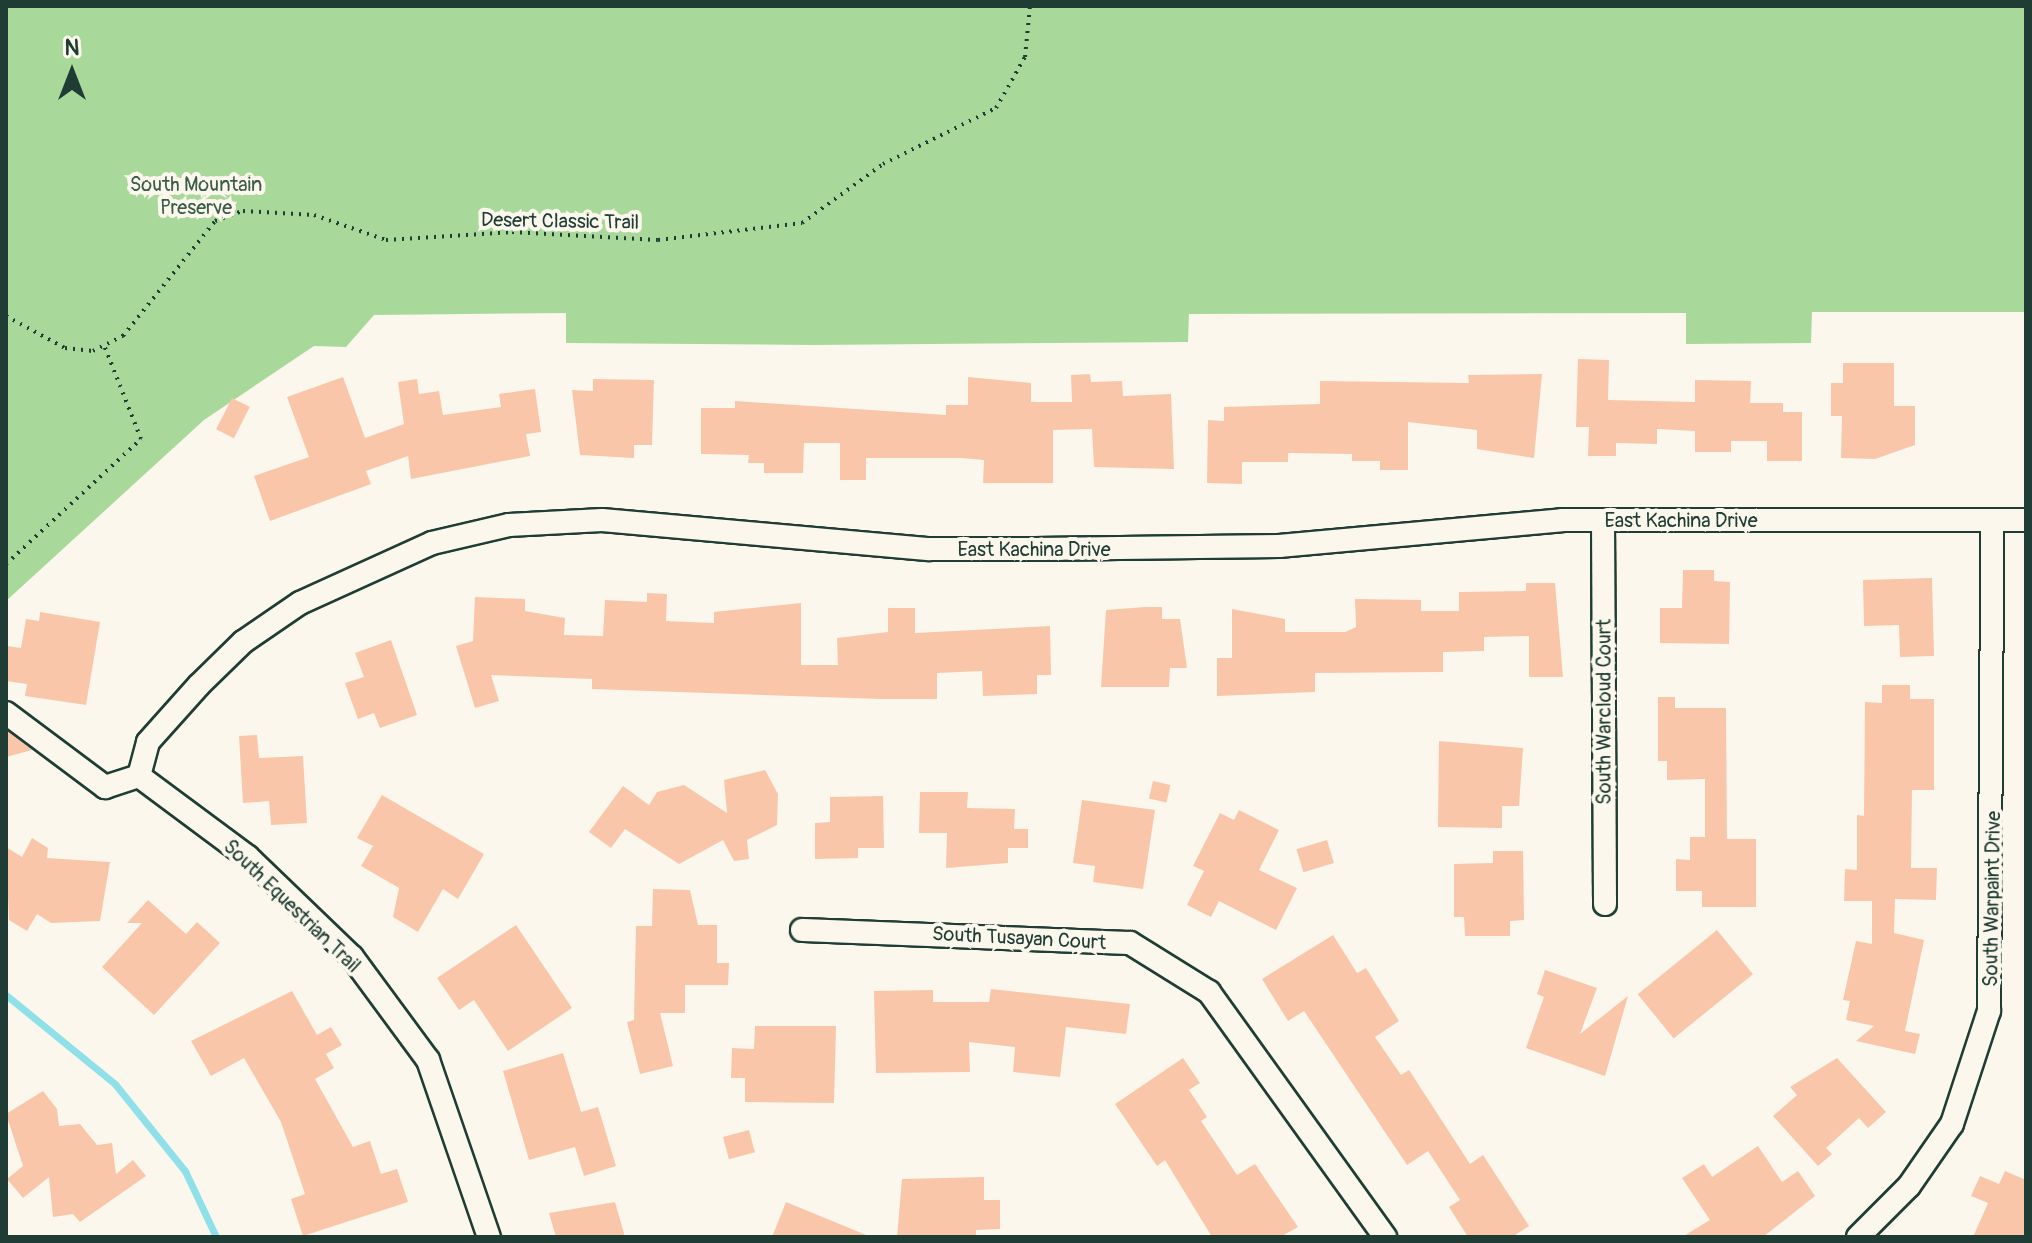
<!DOCTYPE html>
<style>
body{margin:0}
#map{position:relative;width:2032px;height:1243px;overflow:hidden;background:#fbf7ec;font-family:Pangolin,sans-serif}
div>[style]{position:absolute}
.green>*{inset:0;background:#a9d99a}
.stream>*{height:7px;margin:-3.5px;padding:0 3.5px;transform-origin:3.5px;border-radius:3.5px;background:#8fe0e8}
.building>*{inset:0;background:#fac6aa;transform-origin:0 0}
.path>*{height:4px;margin-top:-2px;transform-origin:0;background:repeating-linear-gradient(90deg,#1f3d34 0 2px,transparent 0 8px)}
.roads{filter:drop-shadow(2px 0 #1f3d34) drop-shadow(-2px 0 #1f3d34) drop-shadow(0 2px #1f3d34) drop-shadow(0 -2px #1f3d34)}
.minor>*{height:22px;margin:-11px;padding:0 11px;transform-origin:11px;border-radius:11px;background:#fbf7ec}
span{translate:-50% -50%;white-space:nowrap;text-align:center;line-height:1.15;-webkit-text-stroke:8px #fbf7ec;paint-order:stroke}
.park-label{font-size:20px;color:#3b5c48}
.street-label{font-size:20px;color:#1f3d34}
.frame{position:absolute;inset:0;border:8px solid #1f3d34;pointer-events:none}
.north{position:absolute;left:32px;top:32px;width:80px;height:80px;-webkit-text-stroke:6px #fbf7ec;paint-order:stroke;rotate:0deg;font-size:22px;font-weight:700;line-height:32px;text-align:center;color:#1f3d34}
.north::after{content:'';display:block;margin:auto;width:28px;height:36px;background:#1f3d34;clip-path:polygon(50% 0,100% 100%,50% 72%,0 100%)}
</style>
<div id="map">
<div class="green">
<i style="clip-path:polygon(6px 6px,2026px 6px,2026px 312px,1812px 312px,1811px 343px,1686px 344px,1686px 313px,1189px 314px,1188px 342px,812px 345px,566px 343px,566px 313px,374px 315px,346px 347px,314px 346px,204px 420px,6px 601px)"></i>
</div>
<div class="stream">
<i style="left:6px;top:995px;width:141px;rotate:39.2deg"></i>
<i style="left:115px;top:1084px;width:112px;rotate:51.2deg"></i>
<i style="left:185px;top:1171px;width:73px;rotate:64.8deg"></i>
</div>
<div class="building">
<i style="clip-path:polygon(1578px 359px,1609px 360px,1608px 400px,1695px 402px,1695px 380px,1751px 381px,1750px 403px,1783px 403px,1783px 412px,1802px 412px,1802px 461px,1767px 461px,1767px 441px,1731px 441px,1731px 452px,1695px 452px,1695px 431px,1657px 429px,1657px 444px,1616px 443px,1616px 456px,1588px 456px,1589px 427px,1576px 427px)"></i>
<i style="clip-path:polygon(1843px 363px,1894px 363px,1894px 406px,1915px 406px,1915px 445px,1875px 459px,1841px 458px,1842px 416px,1831px 416px,1831px 383px,1843px 383px)"></i>
<i style="clip-path:polygon(1090px 374px,1091px 382px,1122px 381px,1123px 396px,1171px 394px,1174px 469px,1094px 467px,1092px 429px,1053px 430px,1053px 483px,983px 483px,984px 460px,961px 458px,866px 458px,866px 480px,840px 480px,840px 443px,804px 443px,803px 473px,764px 473px,764px 463px,748px 463px,749px 455px,701px 454px,701px 408px,735px 408px,735px 401px,946px 415px,946px 405px,968px 405px,968px 377px,1031px 383px,1031px 402px,1072px 402px,1071px 375px)"></i>
<i style="clip-path:polygon(1542px 374px,1534px 458px,1477px 449px,1477px 430px,1408px 422px,1408px 470px,1380px 470px,1380px 461px,1352px 461px,1352px 454px,1288px 453px,1288px 462px,1242px 462px,1242px 484px,1207px 483px,1208px 420px,1224px 421px,1224px 407px,1320px 404px,1320px 381px,1469px 383px,1468px 375px)"></i>
<i style="clip-path:polygon(343px 377px,365px 438px,404px 424px,398px 382px,417px 379px,419px 394px,439px 391px,443px 415px,501px 407px,499px 394px,535px 389px,541px 432px,526px 434px,530px 456px,411px 479px,408px 456px,366px 471px,371px 484px,270px 521px,254px 476px,309px 457px,287px 397px)"></i>
<i style="clip-path:polygon(593px 379px,654px 380px,652px 445px,634px 445px,634px 458px,580px 455px,572px 390px,593px 391px)"></i>
<i style="left:232px;top:398px;width:20px;height:35px;rotate:27deg"></i>
<i style="clip-path:polygon(1683px 570px,1714px 570px,1714px 581px,1730px 582px,1729px 644px,1660px 643px,1660px 608px,1682px 608px)"></i>
<i style="clip-path:polygon(1932px 578px,1934px 656px,1900px 657px,1899px 625px,1864px 626px,1863px 580px)"></i>
<i style="clip-path:polygon(1526px 583px,1555px 583px,1563px 677px,1529px 677px,1529px 636px,1484px 637px,1484px 651px,1443px 652px,1443px 672px,1315px 673px,1315px 692px,1217px 696px,1217px 658px,1232px 658px,1232px 609px,1285px 619px,1285px 632px,1345px 632px,1356px 627px,1355px 599px,1421px 600px,1421px 611px,1459px 611px,1459px 592px,1526px 591px)"></i>
<i style="clip-path:polygon(647px 593px,667px 594px,666px 621px,714px 623px,714px 612px,801px 603px,801px 665px,838px 665px,837px 638px,888px 632px,888px 608px,915px 608px,915px 633px,1050px 626px,1051px 675px,1037px 675px,1037px 694px,983px 696px,982px 671px,937px 673px,937px 699px,881px 699px,592px 689px,592px 679px,491px 675px,499px 701px,475px 708px,456px 646px,473px 641px,475px 597px,525px 599px,525px 611px,565px 618px,564px 635px,603px 636px,605px 600px,647px 602px)"></i>
<i style="clip-path:polygon(1145px 607px,1162px 607px,1162px 619px,1180px 619px,1187px 668px,1170px 668px,1169px 687px,1101px 687px,1106px 610px)"></i>
<i style="clip-path:polygon(40px 612px,100px 622px,86px 705px,25px 696px,27px 684px,6px 681px,6px 646px,21px 648px,26px 619px,39px 621px)"></i>
<i style="clip-path:polygon(391px 640px,417px 715px,380px 728px,374px 713px,358px 719px,345px 683px,364px 677px,355px 653px)"></i>
<i style="clip-path:polygon(1882px 685px,1910px 685px,1910px 699px,1934px 699px,1934px 790px,1912px 790px,1911px 868px,1937px 868px,1936px 900px,1895px 899px,1894px 933px,1924px 940px,1905px 1031px,1920px 1034px,1915px 1054px,1856px 1041px,1874px 1026px,1846px 1020px,1850px 1001px,1843px 1000px,1856px 941px,1872px 944px,1872px 901px,1844px 901px,1845px 869px,1857px 870px,1857px 815px,1864px 816px,1865px 702px,1882px 703px)"></i>
<i style="clip-path:polygon(1658px 697px,1675px 697px,1675px 708px,1726px 708px,1727px 839px,1756px 839px,1756px 907px,1702px 907px,1702px 891px,1676px 891px,1676px 859px,1690px 860px,1690px 837px,1705px 837px,1705px 779px,1667px 780px,1667px 761px,1658px 761px)"></i>
<i style="clip-path:polygon(6px 730px,32px 750px,6px 757px)"></i>
<i style="clip-path:polygon(257px 735px,259px 758px,303px 756px,307px 823px,271px 825px,269px 801px,243px 803px,239px 736px)"></i>
<i style="clip-path:polygon(1439px 741px,1523px 748px,1519px 806px,1502px 806px,1502px 828px,1438px 827px)"></i>
<i style="clip-path:polygon(765px 770px,778px 794px,777px 825px,747px 840px,749px 859px,734px 861px,723px 840px,679px 864px,625px 829px,611px 848px,589px 832px,623px 786px,649px 805px,657px 792px,684px 785px,727px 813px,724px 780px)"></i>
<i style="left:1153px;top:781px;width:18px;height:18px;rotate:13deg"></i>
<i style="clip-path:polygon(920px 792px,968px 792px,967px 808px,1015px 809px,1014px 829px,1028px 829px,1028px 848px,1008px 848px,1008px 863px,946px 868px,947px 833px,919px 833px)"></i>
<i style="clip-path:polygon(382px 795px,484px 854px,458px 899px,443px 889px,418px 932px,393px 917px,399px 888px,361px 866px,373px 846px,357px 838px)"></i>
<i style="clip-path:polygon(883px 796px,884px 848px,858px 848px,858px 858px,815px 859px,815px 823px,830px 822px,830px 797px)"></i>
<i style="clip-path:polygon(1082px 800px,1155px 810px,1143px 889px,1093px 882px,1095px 866px,1073px 863px)"></i>
<i style="clip-path:polygon(1239px 810px,1279px 830px,1259px 870px,1297px 888px,1276px 930px,1219px 901px,1211px 917px,1187px 905px,1204px 871px,1193px 866px,1220px 813px,1234px 820px)"></i>
<i style="clip-path:polygon(32px 838px,48px 848px,47px 858px,110px 862px,100px 921px,51px 923px,37px 914px,27px 931px,9px 920px,6px 847px,22px 857px)"></i>
<i style="left:1327px;top:840px;width:24px;height:32px;rotate:73deg"></i>
<i style="clip-path:polygon(1493px 851px,1523px 851px,1524px 920px,1510px 921px,1510px 936px,1465px 936px,1464px 917px,1454px 917px,1454px 864px,1493px 863px)"></i>
<i style="clip-path:polygon(653px 889px,690px 890px,698px 925px,717px 925px,717px 963px,729px 963px,728px 985px,685px 985px,685px 1013px,660px 1013px,673px 1066px,640px 1074px,627px 1022px,634px 1020px,636px 926px,652px 926px)"></i>
<i style="clip-path:polygon(148px 900px,186px 934px,197px 922px,220px 943px,154px 1015px,102px 967px,142px 923px,127px 923px)"></i>
<i style="clip-path:polygon(516px 925px,572px 1008px,508px 1051px,474px 1000px,459px 1010px,437px 978px)"></i>
<i style="left:1717px;top:930px;width:57px;height:102px;rotate:51deg"></i>
<i style="clip-path:polygon(1333px 935px,1357px 973px,1366px 968px,1399px 1021px,1375px 1037px,1401px 1075px,1409px 1070px,1470px 1164px,1483px 1155px,1529px 1226px,1512px 1237px,1468px 1237px,1449px 1207px,1460px 1200px,1428px 1151px,1407px 1165px,1304px 1011px,1288px 1021px,1262px 979px)"></i>
<i style="clip-path:polygon(1545px 970px,1597px 988px,1580px 1034px,1628px 996px,1605px 1076px,1526px 1048px,1544px 997px,1537px 994px)"></i>
<i style="clip-path:polygon(991px 989px,1130px 1004px,1126px 1034px,1066px 1027px,1060px 1077px,1013px 1072px,1015px 1047px,969px 1042px,970px 1072px,876px 1073px,874px 991px,933px 990px,933px 1002px,989px 1002px)"></i>
<i style="clip-path:polygon(292px 991px,317px 1035px,331px 1027px,342px 1045px,326px 1054px,334px 1068px,315px 1079px,353px 1147px,370px 1141px,381px 1174px,397px 1169px,408px 1202px,303px 1236px,291px 1199px,305px 1194px,281px 1122px,244px 1058px,211px 1076px,191px 1041px)"></i>
<i style="clip-path:polygon(755px 1026px,836px 1026px,834px 1103px,745px 1102px,745px 1078px,731px 1078px,732px 1048px,754px 1049px)"></i>
<i style="clip-path:polygon(563px 1053px,581px 1112px,598px 1107px,616px 1166px,584px 1176px,575px 1147px,529px 1160px,503px 1071px)"></i>
<i style="clip-path:polygon(1183px 1058px,1200px 1083px,1189px 1090px,1207px 1117px,1201px 1121px,1237px 1175px,1255px 1164px,1298px 1227px,1280px 1237px,1212px 1237px,1165px 1160px,1157px 1166px,1115px 1104px)"></i>
<i style="clip-path:polygon(1837px 1058px,1886px 1112px,1868px 1128px,1859px 1118px,1826px 1148px,1832px 1154px,1818px 1166px,1773px 1116px,1797px 1095px,1790px 1087px)"></i>
<i style="clip-path:polygon(43px 1091px,57px 1109px,59px 1126px,80px 1124px,97px 1145px,112px 1143px,116px 1174px,133px 1160px,146px 1176px,80px 1222px,73px 1214px,53px 1217px,49px 1177px,23px 1198px,7px 1179px,23px 1166px,6px 1114px)"></i>
<i style="left:749px;top:1130px;width:23px;height:27px;rotate:75deg"></i>
<i style="clip-path:polygon(1758px 1146px,1782px 1182px,1798px 1171px,1815px 1196px,1763px 1237px,1682px 1237px,1710px 1220px,1682px 1178px,1704px 1164px,1712px 1177px)"></i>
<i style="clip-path:polygon(2005px 1171px,2026px 1180px,2026px 1237px,1973px 1237px,1988px 1203px,1971px 1196px,1980px 1176px,1999px 1184px)"></i>
<i style="clip-path:polygon(984px 1177px,984px 1200px,1000px 1200px,1000px 1229px,976px 1230px,976px 1237px,897px 1237px,902px 1179px)"></i>
<i style="clip-path:polygon(615px 1202px,625px 1237px,556px 1237px,549px 1213px)"></i>
<i style="clip-path:polygon(786px 1202px,871px 1237px,772px 1237px)"></i>
</div>
<div class="path">
<i style="left:6px;top:316px;width:67px;rotate:28.5deg"></i>
<i style="left:65px;top:348px;width:28px;rotate:6deg"></i>
<i style="left:93px;top:351px;width:34px;rotate:-27deg"></i>
<i style="left:123px;top:336px;width:147px;rotate:-51.3deg"></i>
<i style="left:215px;top:221px;width:30px;rotate:-20deg"></i>
<i style="left:243px;top:211px;width:71px;rotate:3.2deg"></i>
<i style="left:314px;top:215px;width:76px;rotate:19.1deg"></i>
<i style="left:386px;top:240px;width:126px;rotate:-3.6deg"></i>
<i style="left:512px;top:232px;width:146px;rotate:3.1deg"></i>
<i style="left:658px;top:240px;width:145px;rotate:-6.7deg"></i>
<i style="left:802px;top:223px;width:100px;rotate:-36.1deg"></i>
<i style="left:883px;top:164px;width:126px;rotate:-26.4deg"></i>
<i style="left:996px;top:108px;width:59px;rotate:-60.4deg"></i>
<i style="left:1025px;top:57px;width:51px;rotate:-84.4deg"></i>
<i style="left:6px;top:564px;width:184px;rotate:-42.8deg"></i>
<i style="left:141px;top:439px;width:101px;rotate:-111.5deg"></i>
</div>
<div class="roads">
<div class="minor">
<i style="left:1603px;top:520px;width:384px;rotate:89.7deg"></i>
<i style="left:6px;top:713px;width:124px;rotate:36.8deg"></i>
<i style="left:105px;top:787px;width:36px;rotate:-18deg"></i>
<i style="left:139px;top:776px;width:35px;rotate:-75deg"></i>
<i style="left:148px;top:742px;width:76px;rotate:-48.2deg"></i>
<i style="left:199px;top:685px;width:62px;rotate:-44.3deg"></i>
<i style="left:243px;top:642px;width:69px;rotate:-34.4deg"></i>
<i style="left:300px;top:603px;width:145px;rotate:-24.4deg"></i>
<i style="left:432px;top:543px;width:79px;rotate:-13.2deg"></i>
<i style="left:509px;top:525px;width:93px;rotate:-3.1deg"></i>
<i style="left:602px;top:520px;width:329px;rotate:5.1deg"></i>
<i style="left:930px;top:549px;width:105px"></i>
<i style="left:1035px;top:549px;width:244px;rotate:-0.7deg"></i>
<i style="left:1279px;top:546px;width:284px;rotate:-5.2deg"></i>
<i style="left:1562px;top:520px;width:464px"></i>
<i style="left:139px;top:776px;width:136px;rotate:36.6deg"></i>
<i style="left:248px;top:857px;width:144px;rotate:43.9deg"></i>
<i style="left:352px;top:957px;width:128px;rotate:53.6deg"></i>
<i style="left:428px;top:1060px;width:187px;rotate:71deg"></i>
<i style="left:802px;top:930px;width:328px;rotate:2.3deg"></i>
<i style="left:1130px;top:943px;width:93px;rotate:31.8deg"></i>
<i style="left:1209px;top:992px;width:302px;rotate:54.3deg"></i>
<i style="left:1858px;top:1237px;width:72px;rotate:-45deg"></i>
<i style="left:1909px;top:1186px;width:75px;rotate:-55.3deg"></i>
<i style="left:1952px;top:1124px;width:119px;rotate:-71.9deg"></i>
<i style="left:1989px;top:1011px;width:491px;rotate:-89.6deg"></i>
</div>
</div>
<div class="park-label">
<span style="left:196px;top:196px">South Mountain<br>Preserve</span>
</div>
<div class="street-label">
<span style="left:560px;top:221px;rotate:1deg">Desert Classic Trail</span>
<span style="left:1681px;top:520px">East Kachina Drive</span>
<span style="left:1034px;top:549px">East Kachina Drive</span>
<span style="left:1604px;top:712px;rotate:-90deg">South Warcloud Court</span>
<span style="left:1992px;top:899px;rotate:-89deg">South Warpaint Drive</span>
<span style="left:292px;top:906px;rotate:44deg">South Equestrian Trail</span>
<span style="left:1019px;top:938px;rotate:3deg">South Tusayan Court</span>
</div>
<div class="frame"></div>
<div class="north">N</div>
</div>
